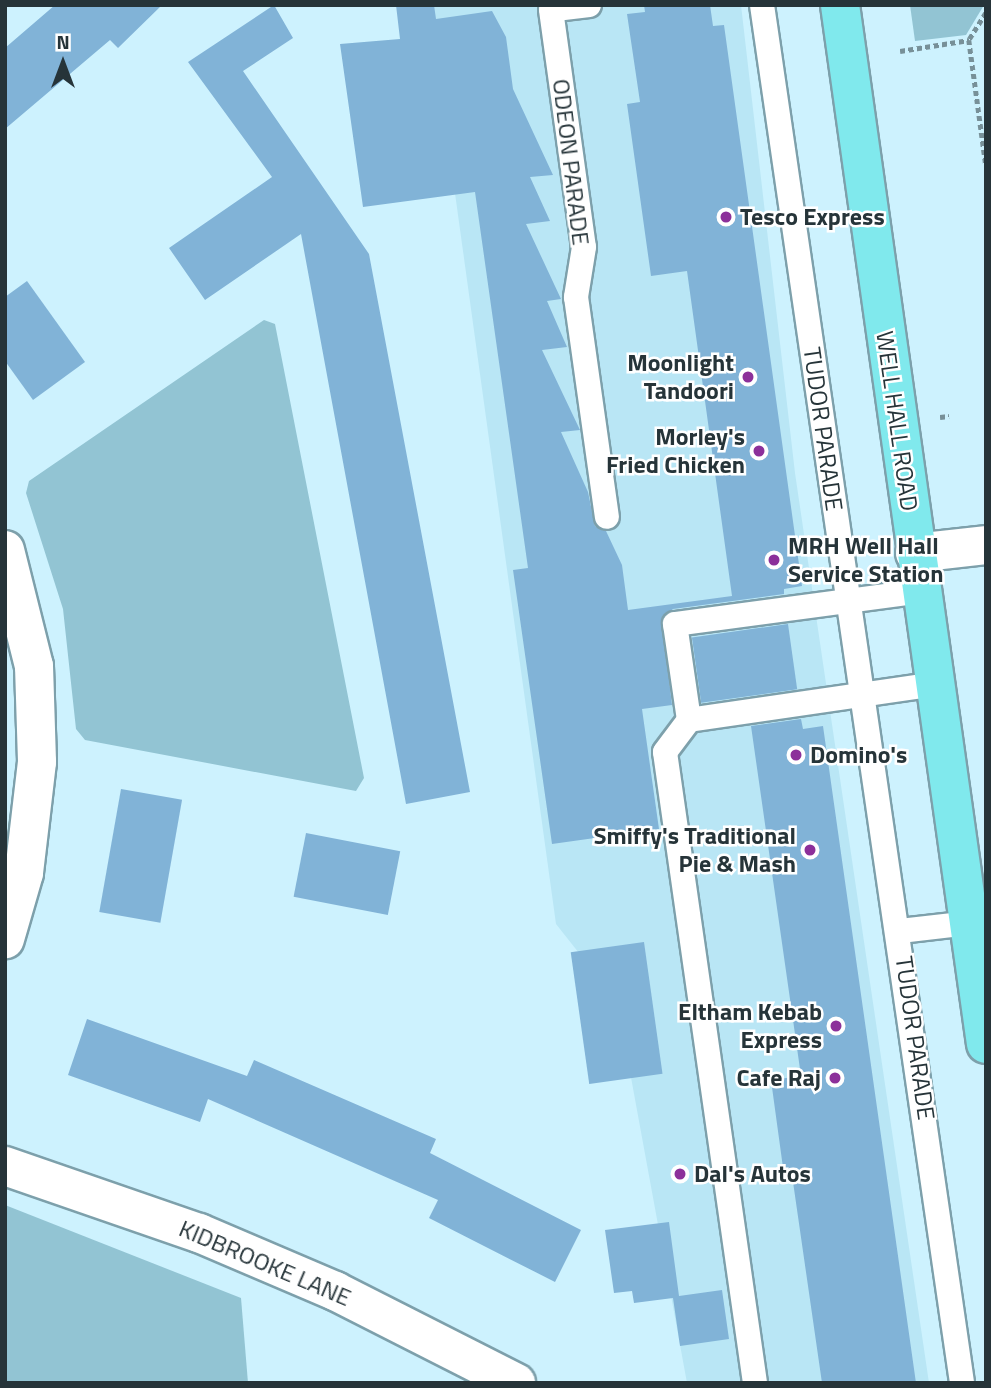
<!DOCTYPE html>
<style>
body{margin:0}
#map{position:relative;width:991px;height:1388px;overflow:hidden;background:#cdf2fe;font-family:"Titillium Web",sans-serif}
div>[style]{position:absolute}
.built>*{inset:0;background:#b9e6f5}
.green>*{inset:0;background:#92c4d3}
.building>*{inset:0;background:#81b3d7;transform-origin:0 0}
.path>*{height:4.5px;margin-top:-2.25px;transform-origin:0;background:repeating-linear-gradient(90deg,#779098 0 5px,transparent 0 8.5px)}
.roads{filter:drop-shadow(2px 0 #7da0ab) drop-shadow(-2px 0 #7da0ab) drop-shadow(0 2px #7da0ab) drop-shadow(0 -2px #7da0ab)}
.service>*{height:24px;margin:-12px;padding:0 12px;transform-origin:12px;border-radius:12px;background:#fff}
.minor>*{height:38px;margin:-19px;padding:0 19px;transform-origin:19px;border-radius:19px;background:#fff}
.primary>*{height:38px;margin:-19px;padding:0 19px;transform-origin:19px;border-radius:19px;background:#80e9ed}
.dots>*{width:19px;height:19px;translate:-50% -50%;box-sizing:border-box;border:4px solid #fff;border-radius:50%}
span{translate:-50% -50%;white-space:nowrap;text-align:center;line-height:1.15;-webkit-text-stroke:5px #fff;paint-order:stroke}
.street-label{font-size:24px;color:#263439}
.poi-label{font-size:24px;color:#263439;font-weight:700}
.left{translate:0 -50%;text-align:left}
.right{translate:-100% -50%;text-align:right}
.frame{position:absolute;inset:0;border:7px solid #263439;pointer-events:none}
.north{position:absolute;left:28px;top:28px;width:70px;height:70px;-webkit-text-stroke:5px #fff;paint-order:stroke;rotate:0deg;font-size:19px;font-weight:700;line-height:28px;text-align:center;color:#263439}
.north::after{content:'';display:block;margin:auto;width:24px;height:32px;background:#263439;clip-path:polygon(50% 0,100% 100%,50% 72%,0 100%)}
</style>
<div id="map">
<div class="built">
<i style="clip-path:polygon(429px 5px,741px 5px,795px 473px,929px 1383px,687px 1383px,617px 1001px,556px 924px)"></i>
</div>
<div class="green">
<i style="clip-path:polygon(910px 5px,984px 5px,966px 35px,915px 41px)"></i>
<i style="clip-path:polygon(264px 320px,275px 324px,364px 778px,356px 791px,85px 740px,76px 729px,63px 609px,26px 493px,29px 481px)"></i>
<i style="clip-path:polygon(5px 1205px,241px 1298px,248px 1383px,5px 1383px)"></i>
</div>
<div class="building">
<i style="clip-path:polygon(55px 5px,162px 5px,118px 48px,110px 40px,5px 129px,5px 48px)"></i>
<i style="clip-path:polygon(274px 5px,293px 38px,243px 71px,369px 254px,470px 792px,406px 804px,301px 234px,205px 300px,169px 248px,272px 177px,188px 62px)"></i>
<i style="clip-path:polygon(396px 5px,434px 5px,436px 19px,492px 11px,506px 37px,513px 89px,553px 175px,530px 177px,550px 221px,526px 224px,561px 299px,547px 301px,567px 347px,542px 350px,580px 430px,561px 432px,588px 492px,595px 526px,606px 531px,622px 565px,628px 610px,732px 596px,687px 271px,651px 276px,627px 104px,640px 102px,627px 14px,645px 12px,644px 5px,710px 5px,713px 26px,724px 25px,802px 586px,784px 589px,784px 594px,673px 609px,662px 618px,672px 705px,642px 709px,659px 829px,552px 844px,513px 570px,528px 568px,475px 192px,363px 207px,340px 44px,400px 39px)"></i>
<i style="clip-path:polygon(27px 281px,85px 362px,33px 400px,5px 361px,5px 297px)"></i>
<i style="left:788px;top:624px;width:66px;height:97px;rotate:82deg"></i>
<i style="clip-path:polygon(801px 719px,803px 729px,823px 726px,916px 1383px,822px 1383px,792px 1175px,784px 1175px,771px 1080px,801px 1076px,751px 726px)"></i>
<i style="left:121px;top:789px;width:62px;height:125px;rotate:10deg"></i>
<i style="left:306px;top:833px;width:96px;height:65px;rotate:11deg"></i>
<i style="left:644px;top:942px;width:133px;height:74px;rotate:82deg"></i>
<i style="clip-path:polygon(87px 1019px,247px 1076px,254px 1060px,436px 1139px,430px 1153px,581px 1230px,555px 1282px,429px 1218px,438px 1200px,208px 1099px,200px 1122px,68px 1075px)"></i>
<i style="clip-path:polygon(669px 1222px,679px 1296px,722px 1290px,729px 1339px,680px 1346px,673px 1298px,634px 1303px,632px 1291px,614px 1293px,605px 1230px)"></i>
</div>
<div class="path">
<i style="left:986px;top:13px;width:32px;rotate:122deg"></i>
<i style="left:969px;top:40px;width:127px;rotate:82.3deg"></i>
<i style="left:900px;top:51px;width:70px;rotate:-9.1deg"></i>
<i style="left:940px;top:417px;width:9px;rotate:-6deg"></i>
</div>
<div class="roads">
<div class="service">
<i style="left:589px;top:5px;width:38px;rotate:173deg"></i>
<i style="left:551px;top:10px;width:239px;rotate:82.1deg"></i>
<i style="left:584px;top:247px;width:51px;rotate:99.1deg"></i>
<i style="left:576px;top:297px;width:222px;rotate:82deg"></i>
<i style="left:762px;top:5px;width:1392px;rotate:81.74deg"></i>
<i style="left:689px;top:720px;width:249px;rotate:-8.3deg"></i>
<i style="left:900px;top:931px;width:69px;rotate:-6.6deg"></i>
<i style="left:755px;top:1383px;width:637px;rotate:-98.12deg"></i>
<i style="left:665px;top:752px;width:40px;rotate:-53deg"></i>
<i style="left:689px;top:720px;width:97px;rotate:-98.3deg"></i>
<i style="left:675px;top:624px;width:248px;rotate:-7.6deg"></i>
</div>
<div class="minor">
<i style="left:5px;top:550px;width:120px;rotate:76deg"></i>
<i style="left:34px;top:666px;width:96px;rotate:88.2deg"></i>
<i style="left:37px;top:762px;width:112px;rotate:96.7deg"></i>
<i style="left:24px;top:873px;width:69px;rotate:106.1deg"></i>
<i style="left:915px;top:553px;width:71px;rotate:-6.4deg"></i>
<i style="left:5px;top:1166px;width:205px;rotate:19.1deg"></i>
<i style="left:199px;top:1233px;width:148px;rotate:23.1deg"></i>
<i style="left:335px;top:1291px;width:203px;rotate:26.9deg"></i>
</div>
<div class="primary">
<i style="left:840px;top:5px;width:1049px;rotate:82deg"></i>
</div>
</div>
<div class="dots">
<i style="left:726px;top:217px;background:#8c309a"></i>
<i style="left:748px;top:377px;background:#8c309a"></i>
<i style="left:759px;top:451px;background:#8c309a"></i>
<i style="left:774px;top:560px;background:#8c309a"></i>
<i style="left:796px;top:755px;background:#8c309a"></i>
<i style="left:810px;top:850px;background:#8c309a"></i>
<i style="left:836px;top:1026px;background:#8c309a"></i>
<i style="left:835px;top:1078px;background:#8c309a"></i>
<i style="left:680px;top:1174px;background:#8c309a"></i>
</div>
<div class="street-label">
<span style="left:571px;top:162px;rotate:83deg">ODEON PARADE</span>
<span style="left:897px;top:421px;rotate:82deg">WELL HALL ROAD</span>
<span style="left:823px;top:429px;rotate:82deg">TUDOR PARADE</span>
<span style="left:915px;top:1038px;rotate:82deg">TUDOR PARADE</span>
<span style="left:265px;top:1263px;rotate:23deg">KIDBROOKE LANE</span>
</div>
<div class="poi-label">
<span class="left" style="left:740px;top:217px">Tesco Express</span>
<span class="right" style="left:734px;top:377px">Moonlight<br>Tandoori</span>
<span class="right" style="left:745px;top:451px">Morley's<br>Fried Chicken</span>
<span class="left" style="left:788px;top:560px">MRH Well Hall<br>Service Station</span>
<span class="left" style="left:810px;top:755px">Domino's</span>
<span class="right" style="left:796px;top:850px">Smiffy's Traditional<br>Pie &amp; Mash</span>
<span class="right" style="left:822px;top:1026px">Eltham Kebab<br>Express</span>
<span class="right" style="left:821px;top:1078px">Cafe Raj</span>
<span class="left" style="left:694px;top:1174px">Dal's Autos</span>
</div>
<div class="frame"></div>
<div class="north">N</div>
</div>
